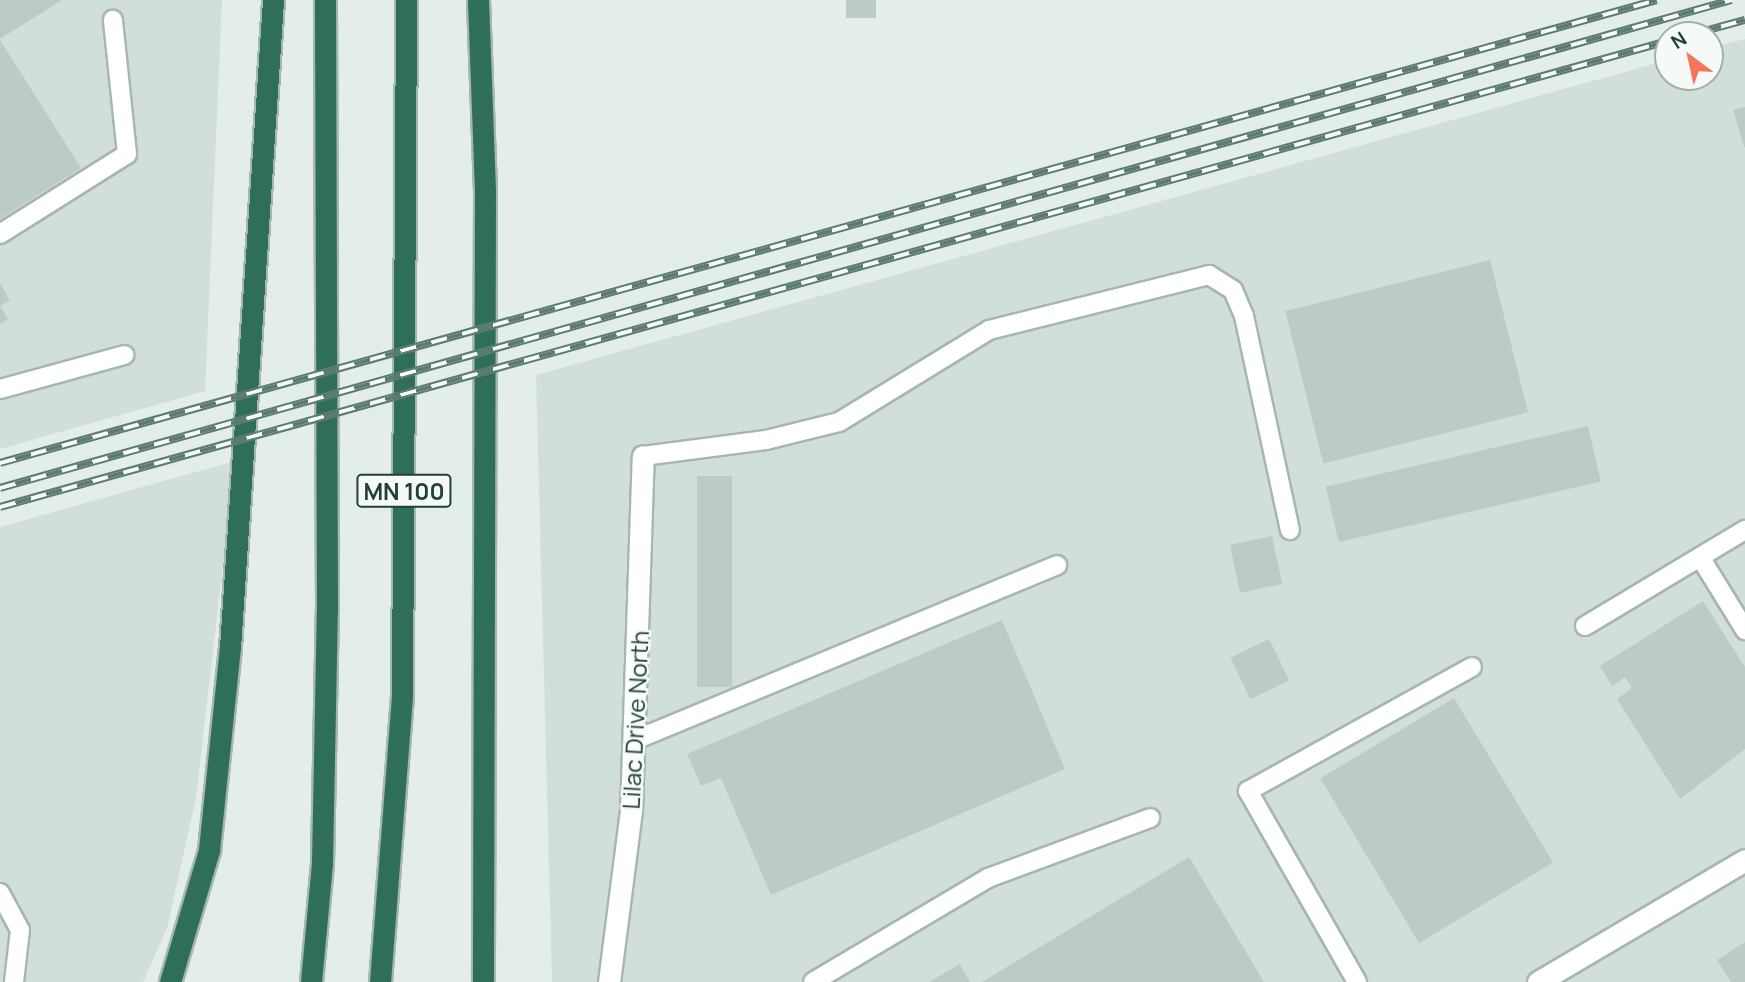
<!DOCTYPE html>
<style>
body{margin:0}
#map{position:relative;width:1745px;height:982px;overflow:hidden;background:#e4eee9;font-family:Manrope,sans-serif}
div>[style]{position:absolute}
.built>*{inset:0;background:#d2ded8}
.building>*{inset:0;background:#bcccc4;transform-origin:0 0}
.roads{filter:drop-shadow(2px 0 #a6b6b0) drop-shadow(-2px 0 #a6b6b0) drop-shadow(0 2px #a6b6b0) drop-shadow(0 -2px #a6b6b0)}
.service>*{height:18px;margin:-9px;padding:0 9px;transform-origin:9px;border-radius:9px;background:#fff}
.minor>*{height:21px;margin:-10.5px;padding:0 10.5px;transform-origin:10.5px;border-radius:10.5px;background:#fff}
.motorway>*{height:21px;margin:-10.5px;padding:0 10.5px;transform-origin:10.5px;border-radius:10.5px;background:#2e6e5b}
.rail>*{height:8px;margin-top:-4px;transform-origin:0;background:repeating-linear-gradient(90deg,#f5faf7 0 16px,#5d7c71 0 32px);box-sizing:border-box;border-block:2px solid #5d7c71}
span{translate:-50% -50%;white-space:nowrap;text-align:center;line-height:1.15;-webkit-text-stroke:5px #f5faf7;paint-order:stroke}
.shield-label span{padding:2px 5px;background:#f5faf7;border:2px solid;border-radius:5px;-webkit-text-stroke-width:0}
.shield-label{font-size:23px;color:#234036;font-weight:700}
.street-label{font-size:24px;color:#234036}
.north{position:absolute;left:1654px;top:21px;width:70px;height:70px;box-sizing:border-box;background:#f5faf7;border:2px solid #a1b0aa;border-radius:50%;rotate:327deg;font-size:19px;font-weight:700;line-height:28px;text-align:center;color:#234036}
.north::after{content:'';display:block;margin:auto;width:24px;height:32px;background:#f5755b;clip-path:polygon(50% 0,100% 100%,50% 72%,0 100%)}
</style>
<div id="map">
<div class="built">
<i style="clip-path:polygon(0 0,222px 0,205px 391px,0 449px)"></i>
<i style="clip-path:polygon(1745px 39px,1745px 982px,552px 982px,536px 375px,1668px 60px,1668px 77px,1710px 77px,1710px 48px)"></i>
<i style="clip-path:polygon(235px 461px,196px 798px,167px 928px,143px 982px,0 982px,0 527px)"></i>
</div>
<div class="building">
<i style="clip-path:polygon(0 0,62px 0,0 39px)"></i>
<i style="left:846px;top:0;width:30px;height:18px"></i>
<i style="clip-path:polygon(0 40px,81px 168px,0 219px)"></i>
<i style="clip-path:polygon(1745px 107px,1745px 147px,1744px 147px,1733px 110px)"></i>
<i style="left:1490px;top:260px;width:157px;height:211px;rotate:76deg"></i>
<i style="clip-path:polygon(0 283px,10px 300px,0 306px,8px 319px,0 324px)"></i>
<i style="left:1588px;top:426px;width:57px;height:269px;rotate:77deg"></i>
<i style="left:697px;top:476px;width:35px;height:211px"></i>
<i style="left:1272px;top:536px;width:49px;height:43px;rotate:78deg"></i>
<i style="clip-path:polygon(1703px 601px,1745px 667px,1745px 749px,1680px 799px,1617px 699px,1632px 688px,1625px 677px,1612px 686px,1600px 666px)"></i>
<i style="clip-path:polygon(1002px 620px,1065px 769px,771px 895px,721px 778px,701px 786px,687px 754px)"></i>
<i style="left:1269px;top:639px;width:46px;height:43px;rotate:64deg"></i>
<i style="left:1454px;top:698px;width:192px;height:156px;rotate:59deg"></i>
<i style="clip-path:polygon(1189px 857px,1264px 982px,982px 982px)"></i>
<i style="clip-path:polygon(1745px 942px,1745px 982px,1731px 982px,1717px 960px)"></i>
<i style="clip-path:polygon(960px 964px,970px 982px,929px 982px)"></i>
</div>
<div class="roads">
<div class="service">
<i style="left:0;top:234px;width:150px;rotate:-32.2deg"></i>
<i style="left:127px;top:154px;width:135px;rotate:-96deg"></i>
<i style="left:0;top:389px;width:129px;rotate:-15.3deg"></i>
<i style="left:643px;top:456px;width:124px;rotate:-7.4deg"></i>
<i style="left:766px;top:440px;width:75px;rotate:-13.9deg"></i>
<i style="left:839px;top:422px;width:176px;rotate:-31.5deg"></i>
<i style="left:989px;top:330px;width:227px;rotate:-14deg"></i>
<i style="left:1209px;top:275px;width:28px;rotate:32deg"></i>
<i style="left:1233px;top:290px;width:28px;rotate:67deg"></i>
<i style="left:1244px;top:316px;width:219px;rotate:77.9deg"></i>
<i style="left:1700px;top:557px;width:86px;rotate:58.3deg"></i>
<i style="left:1585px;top:626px;width:187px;rotate:-31deg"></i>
<i style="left:635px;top:740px;width:457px;rotate:-22.5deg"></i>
<i style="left:0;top:893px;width:42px;rotate:61.6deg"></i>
<i style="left:20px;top:930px;width:52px;rotate:96.6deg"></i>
<i style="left:813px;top:982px;width:204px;rotate:-30.7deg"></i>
<i style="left:988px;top:878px;width:173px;rotate:-20.3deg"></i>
<i style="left:1357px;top:982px;width:220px;rotate:-119.7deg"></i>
<i style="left:1248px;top:791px;width:256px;rotate:-29deg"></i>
</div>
<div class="minor">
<i style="left:609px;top:982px;width:172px;rotate:-82.7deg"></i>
<i style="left:631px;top:811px;width:355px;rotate:-88.1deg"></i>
<i style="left:1538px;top:982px;width:240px;rotate:-30.5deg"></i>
</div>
<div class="motorway">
<i style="left:478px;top:0;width:192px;rotate:87.9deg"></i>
<i style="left:485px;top:192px;width:790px;rotate:90.15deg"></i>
<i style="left:170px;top:982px;width:138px;rotate:-73.5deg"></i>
<i style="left:209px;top:850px;width:203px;rotate:-84.1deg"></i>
<i style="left:230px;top:648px;width:649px;rotate:-86.2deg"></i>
<i style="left:311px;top:982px;width:120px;rotate:-84.7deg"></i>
<i style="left:322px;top:863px;width:252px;rotate:-88.9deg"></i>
<i style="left:327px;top:611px;width:611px;rotate:-90.19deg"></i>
<i style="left:380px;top:982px;width:286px;rotate:-85.6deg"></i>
<i style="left:402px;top:697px;width:697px;rotate:-89.67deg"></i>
</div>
</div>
<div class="rail">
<i style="left:1690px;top:35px;width:57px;rotate:-15.3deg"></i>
<i style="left:0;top:463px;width:1720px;rotate:-15.61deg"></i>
<i style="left:0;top:488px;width:1799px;rotate:-15.74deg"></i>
<i style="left:0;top:507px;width:1732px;rotate:-15.61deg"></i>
</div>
<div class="shield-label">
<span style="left:404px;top:491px">MN 100</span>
</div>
<div class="street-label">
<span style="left:635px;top:720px;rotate:-87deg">Lilac Drive North</span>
</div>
<div class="north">N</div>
</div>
